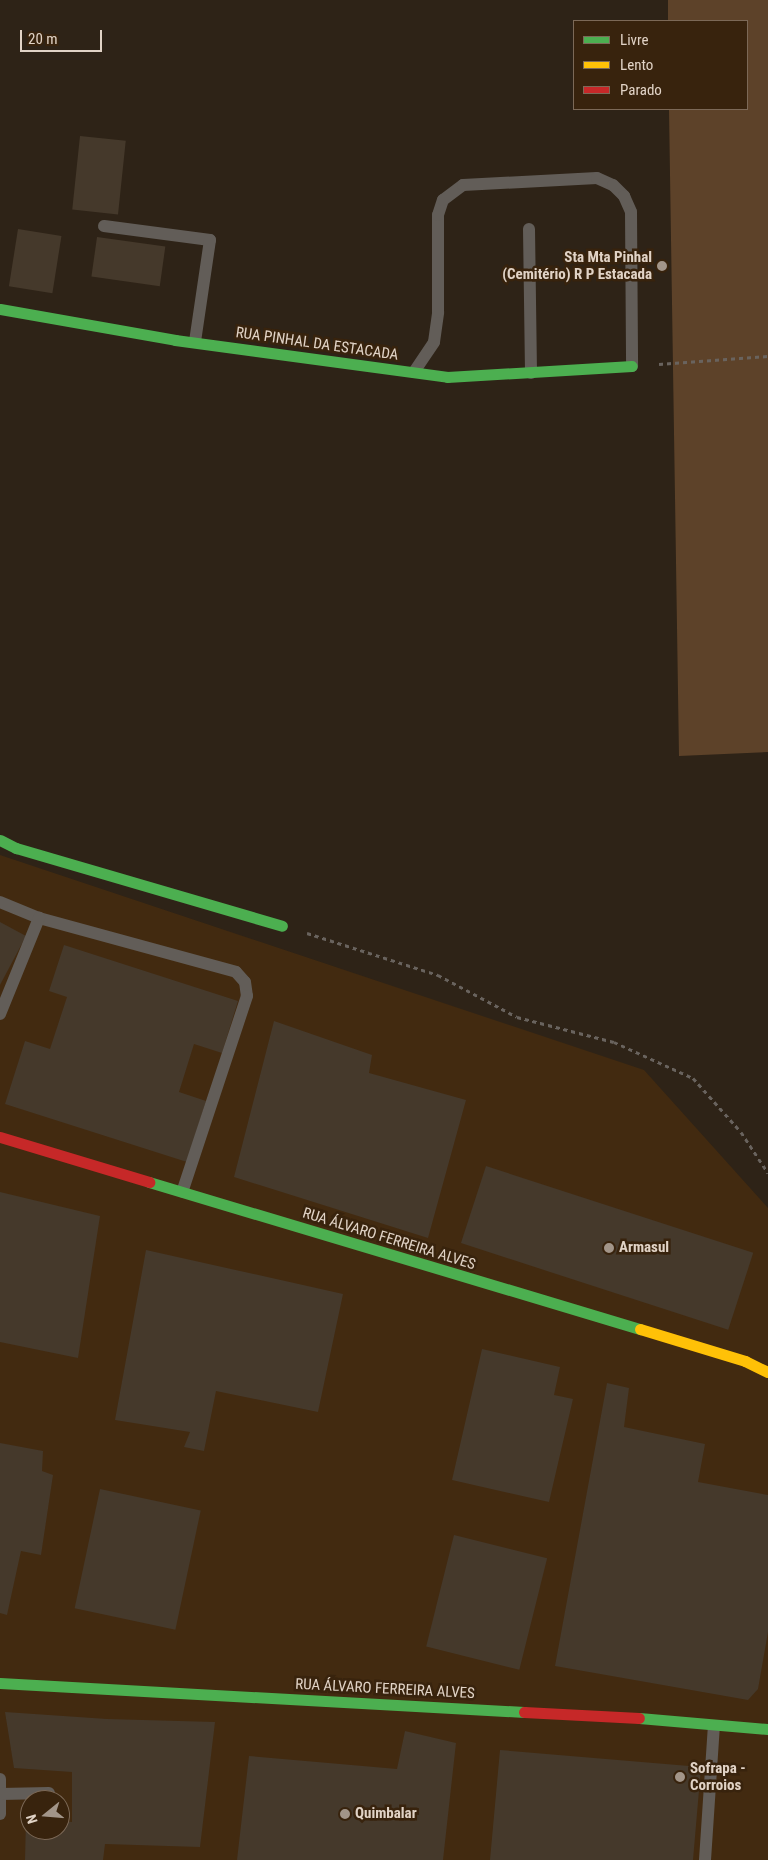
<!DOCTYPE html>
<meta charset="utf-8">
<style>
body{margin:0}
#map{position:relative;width:768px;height:1860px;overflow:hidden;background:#2e2317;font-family:"Roboto Condensed",sans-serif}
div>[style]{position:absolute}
.built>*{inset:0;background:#422a10}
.green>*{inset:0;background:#5d4229}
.building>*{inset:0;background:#45392b;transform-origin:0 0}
.path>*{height:3px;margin-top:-1.5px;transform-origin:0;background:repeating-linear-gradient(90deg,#69635e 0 4px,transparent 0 8px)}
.lane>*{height:12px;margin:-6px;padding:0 6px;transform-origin:6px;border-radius:6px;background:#625d58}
.fast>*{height:11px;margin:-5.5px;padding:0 5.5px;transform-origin:5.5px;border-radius:5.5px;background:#4caf50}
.slow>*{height:11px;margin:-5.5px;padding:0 5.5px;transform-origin:5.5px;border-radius:5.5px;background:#ffc107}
.jam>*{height:11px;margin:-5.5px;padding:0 5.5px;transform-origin:5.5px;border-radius:5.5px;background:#c62828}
.dots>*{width:14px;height:14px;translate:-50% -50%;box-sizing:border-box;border:2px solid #38230d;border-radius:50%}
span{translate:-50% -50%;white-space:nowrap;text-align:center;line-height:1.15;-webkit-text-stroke:5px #38230d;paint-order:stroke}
.poi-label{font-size:15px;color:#e1d3c6;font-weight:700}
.right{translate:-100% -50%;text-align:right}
.left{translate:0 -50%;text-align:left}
.street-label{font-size:15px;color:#e1d3c6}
.legend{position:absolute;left:573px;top:20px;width:175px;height:90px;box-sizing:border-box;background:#38230d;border:1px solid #7c6957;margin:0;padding:6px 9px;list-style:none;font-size:15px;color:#e1d3c6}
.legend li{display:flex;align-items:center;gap:10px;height:25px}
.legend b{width:25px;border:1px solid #7c6957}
.north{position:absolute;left:20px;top:1790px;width:50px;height:50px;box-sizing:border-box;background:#38230d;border:1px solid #7c6957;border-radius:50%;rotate:253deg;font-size:14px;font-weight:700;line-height:20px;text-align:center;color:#e1d3c6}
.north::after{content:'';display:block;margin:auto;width:18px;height:22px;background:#a29589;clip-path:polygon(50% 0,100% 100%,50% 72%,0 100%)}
.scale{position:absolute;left:20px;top:30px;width:82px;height:22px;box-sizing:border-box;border:2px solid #e1d3c6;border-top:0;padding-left:6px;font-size:15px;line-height:18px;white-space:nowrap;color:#e1d3c6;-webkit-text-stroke:4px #38230d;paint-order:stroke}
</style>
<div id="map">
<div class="built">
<i style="clip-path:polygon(evenodd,0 855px,644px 1070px,768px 1208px,768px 1860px,0 1860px,0 855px,30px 1800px,60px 1800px,60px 1830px,30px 1830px,30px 1800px)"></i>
</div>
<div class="green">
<i style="clip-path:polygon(668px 0,768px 0,768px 752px,679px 756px,669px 109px,747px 109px,747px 21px,668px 21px)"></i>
</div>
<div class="building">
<i style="left:80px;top:136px;width:46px;height:74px;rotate:6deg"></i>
<i style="left:18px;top:229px;width:44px;height:58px;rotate:9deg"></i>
<i style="left:97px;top:237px;width:69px;height:40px;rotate:8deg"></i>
<i style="clip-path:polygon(0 922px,26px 936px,0 985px)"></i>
<i style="clip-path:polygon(64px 945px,238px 1001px,222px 1053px,194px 1044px,179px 1092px,206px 1101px,187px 1162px,5px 1104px,25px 1041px,50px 1049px,67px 997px,49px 991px)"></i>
<i style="clip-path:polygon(274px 1021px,372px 1055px,369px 1073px,466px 1100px,428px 1238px,234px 1177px)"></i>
<i style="left:486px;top:1166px;width:281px;height:81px;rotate:18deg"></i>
<i style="clip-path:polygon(0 1192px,100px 1216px,78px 1358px,0 1342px)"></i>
<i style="clip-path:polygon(146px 1250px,343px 1294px,318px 1412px,216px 1391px,204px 1451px,184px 1447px,190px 1432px,115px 1420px)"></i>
<i style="clip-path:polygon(482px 1349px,560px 1367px,554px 1395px,573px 1399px,549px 1502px,452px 1480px)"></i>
<i style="clip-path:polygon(607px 1383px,629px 1388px,624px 1427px,705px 1444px,698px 1482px,768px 1495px,768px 1632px,758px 1689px,748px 1700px,555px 1666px)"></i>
<i style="clip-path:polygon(0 1443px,43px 1451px,42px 1471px,53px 1475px,41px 1555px,21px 1551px,7px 1615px,0 1613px)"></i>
<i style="left:100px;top:1489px;width:103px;height:122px;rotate:12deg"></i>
<i style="left:454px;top:1535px;width:96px;height:115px;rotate:14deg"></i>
<i style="clip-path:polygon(5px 1712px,107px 1719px,215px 1722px,200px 1847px,105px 1844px,103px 1860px,25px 1860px,26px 1819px,30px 1819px,30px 1830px,60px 1830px,60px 1821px,72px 1822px,72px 1772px,14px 1768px)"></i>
<i style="clip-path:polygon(405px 1731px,456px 1743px,443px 1860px,237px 1860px,249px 1756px,397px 1769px)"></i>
<i style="clip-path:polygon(500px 1750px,701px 1767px,693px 1860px,490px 1860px)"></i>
</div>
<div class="path">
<i style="left:659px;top:364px;width:109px;rotate:-4.2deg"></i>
<i style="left:307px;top:933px;width:138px;rotate:17.8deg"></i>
<i style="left:438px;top:975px;width:89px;rotate:28deg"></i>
<i style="left:517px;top:1017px;width:100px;rotate:14.5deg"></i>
<i style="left:614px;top:1042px;width:87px;rotate:24.5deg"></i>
<i style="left:693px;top:1078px;width:72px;rotate:48.4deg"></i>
<i style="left:741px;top:1132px;width:49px;rotate:56.6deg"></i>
</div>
<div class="lane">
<i style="left:104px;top:226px;width:107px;rotate:7.5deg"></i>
<i style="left:210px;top:240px;width:103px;rotate:98.4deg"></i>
<i style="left:529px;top:229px;width:144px;rotate:89.2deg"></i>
<i style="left:414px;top:372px;width:36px;rotate:-56deg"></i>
<i style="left:434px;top:342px;width:30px;rotate:-82deg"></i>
<i style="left:438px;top:312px;width:97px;rotate:-90deg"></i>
<i style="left:438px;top:215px;width:16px;rotate:-72deg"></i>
<i style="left:443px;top:200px;width:25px;rotate:-37deg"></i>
<i style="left:463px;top:185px;width:134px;rotate:-3deg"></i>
<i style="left:597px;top:178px;width:17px;rotate:24deg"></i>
<i style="left:613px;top:185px;width:16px;rotate:45deg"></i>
<i style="left:624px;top:196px;width:17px;rotate:66deg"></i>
<i style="left:631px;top:212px;width:154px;rotate:89.6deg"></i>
<i style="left:0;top:902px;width:42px;rotate:22.3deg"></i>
<i style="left:39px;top:918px;width:204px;rotate:15.3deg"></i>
<i style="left:236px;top:972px;width:13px;rotate:48deg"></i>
<i style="left:245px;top:982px;width:14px;rotate:82deg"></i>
<i style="left:247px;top:996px;width:206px;rotate:108.3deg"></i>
<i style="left:0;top:1014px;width:104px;rotate:-67.9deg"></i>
<i style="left:0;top:1779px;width:35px;rotate:90deg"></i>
<i style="left:1px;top:1794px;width:48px;rotate:-1.2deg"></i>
<i style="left:705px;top:1860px;width:134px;rotate:-86.2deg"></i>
</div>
<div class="fast">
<i style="left:0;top:309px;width:178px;rotate:10deg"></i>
<i style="left:175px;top:340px;width:275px;rotate:7.7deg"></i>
<i style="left:447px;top:377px;width:185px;rotate:-3.4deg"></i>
<i style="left:0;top:840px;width:18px;rotate:27deg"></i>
<i style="left:16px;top:848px;width:277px;rotate:16.3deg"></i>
<i style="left:149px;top:1182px;width:513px;rotate:16.67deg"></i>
<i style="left:0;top:1683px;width:525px;rotate:3.17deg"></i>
<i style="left:639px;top:1718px;width:129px;rotate:4.9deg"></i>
</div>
<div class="slow">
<i style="left:640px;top:1329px;width:110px;rotate:16.9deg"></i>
<i style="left:745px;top:1361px;width:25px;rotate:26deg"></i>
</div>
<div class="jam">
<i style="left:0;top:1137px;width:156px;rotate:16.8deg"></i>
<i style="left:524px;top:1712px;width:115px;rotate:3deg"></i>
</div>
<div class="dots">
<i style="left:662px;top:266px;background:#a29589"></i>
<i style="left:609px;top:1248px;background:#a29589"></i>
<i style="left:680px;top:1777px;background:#a29589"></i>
<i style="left:345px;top:1814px;background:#a29589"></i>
</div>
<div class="poi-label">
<span class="right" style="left:652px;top:266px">Sta Mta Pinhal<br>(Cemitério) R P Estacada</span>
<span class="left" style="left:619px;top:1248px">Armasul</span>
<span class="left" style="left:690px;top:1777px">Sofrapa -<br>Corroios</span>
<span class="left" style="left:355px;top:1814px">Quimbalar</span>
</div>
<div class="street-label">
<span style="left:317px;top:344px;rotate:8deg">RUA PINHAL DA ESTACADA</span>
<span style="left:389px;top:1239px;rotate:17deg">RUA ÁLVARO FERREIRA ALVES</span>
<span style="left:385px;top:1689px;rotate:3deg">RUA ÁLVARO FERREIRA ALVES</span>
</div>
<ul class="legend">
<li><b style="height:6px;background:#4caf50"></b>Livre</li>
<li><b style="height:6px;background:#ffc107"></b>Lento</li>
<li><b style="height:6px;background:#c62828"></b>Parado</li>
</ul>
<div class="north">N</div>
<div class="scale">20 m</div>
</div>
